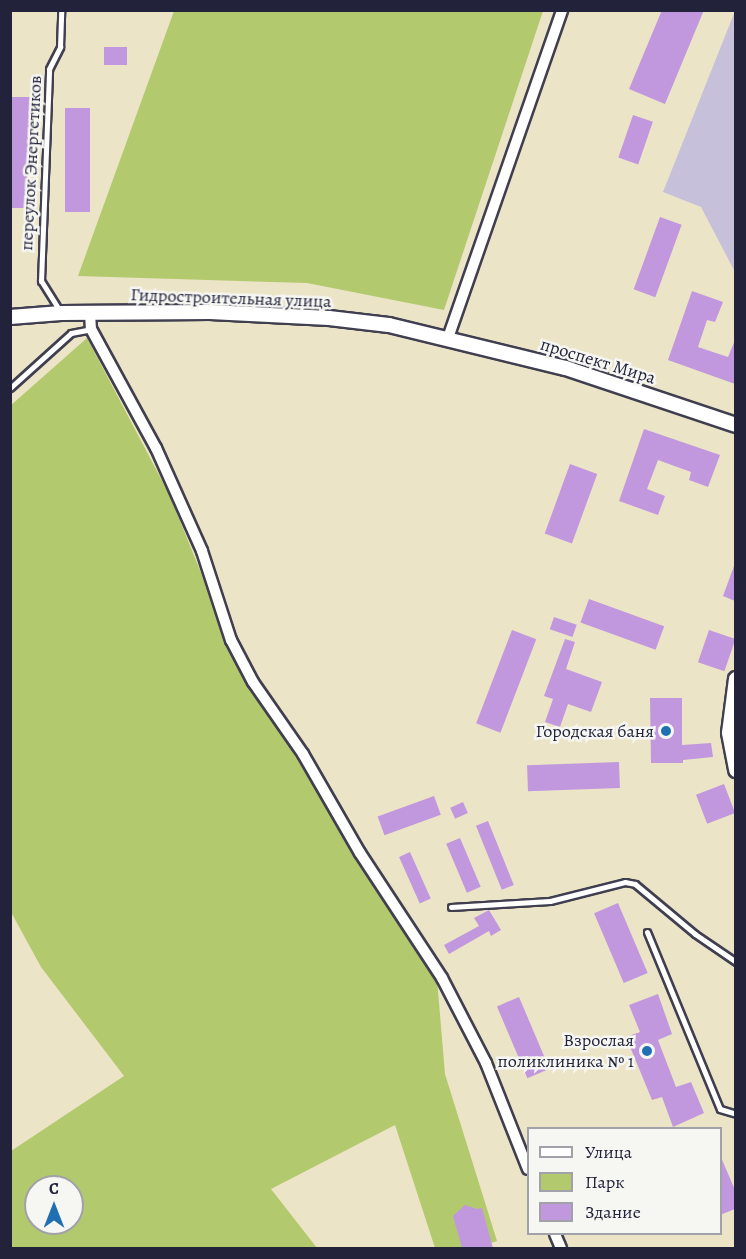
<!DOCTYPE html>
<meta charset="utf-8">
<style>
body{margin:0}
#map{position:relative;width:746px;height:1259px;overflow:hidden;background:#ece4c7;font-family:Alegreya,serif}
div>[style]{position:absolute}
.industrial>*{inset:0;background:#c6c0da}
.green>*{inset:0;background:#b3c96e}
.building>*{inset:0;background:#c198de;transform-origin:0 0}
.roads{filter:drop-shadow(2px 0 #403f50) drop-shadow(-2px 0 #403f50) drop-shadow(0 2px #403f50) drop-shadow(0 -2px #403f50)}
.service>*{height:5px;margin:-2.5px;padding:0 2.5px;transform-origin:2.5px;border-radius:2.5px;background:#fff}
.minor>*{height:10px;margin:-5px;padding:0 5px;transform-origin:5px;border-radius:5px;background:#fff}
.tertiary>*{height:14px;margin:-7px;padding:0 7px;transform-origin:7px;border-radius:7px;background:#fff}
.dots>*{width:16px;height:16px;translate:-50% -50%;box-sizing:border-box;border:3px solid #f6f6f2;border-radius:50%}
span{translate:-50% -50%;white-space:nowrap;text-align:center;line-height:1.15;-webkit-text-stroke:5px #f6f6f2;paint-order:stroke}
.street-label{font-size:18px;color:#22223b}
.poi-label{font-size:18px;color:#22223b}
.right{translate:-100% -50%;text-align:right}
.frame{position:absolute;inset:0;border:12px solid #22223b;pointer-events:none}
.legend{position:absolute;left:527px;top:1127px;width:195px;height:108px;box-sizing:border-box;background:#f6f6f2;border:2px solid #a1a1a9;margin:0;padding:8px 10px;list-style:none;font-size:18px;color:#22223b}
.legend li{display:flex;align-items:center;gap:12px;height:30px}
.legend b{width:30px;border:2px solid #a1a1a9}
.north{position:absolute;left:24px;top:1175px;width:60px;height:60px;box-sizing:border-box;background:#f6f6f2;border:2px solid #a1a1a9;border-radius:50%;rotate:0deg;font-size:16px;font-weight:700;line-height:24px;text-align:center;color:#22223b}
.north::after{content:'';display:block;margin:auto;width:21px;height:27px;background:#1f6fb2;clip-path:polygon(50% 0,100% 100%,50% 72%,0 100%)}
</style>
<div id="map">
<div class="industrial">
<i style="clip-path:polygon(735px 11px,735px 272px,701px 207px,663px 192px)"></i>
</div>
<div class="green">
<i style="clip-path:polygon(174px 11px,543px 11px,444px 310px,307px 283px,78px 276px)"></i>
<i style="clip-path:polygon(evenodd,87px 338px,169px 494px,241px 671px,437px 979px,445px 1074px,497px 1241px,475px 1248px,435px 1248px,395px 1125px,271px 1189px,317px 1248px,11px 1248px,11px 1151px,124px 1076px,41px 967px,11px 912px,10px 406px,87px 338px,36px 1187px,72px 1187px,72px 1223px,36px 1223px,36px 1187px)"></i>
</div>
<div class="building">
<i style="clip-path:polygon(662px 10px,704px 10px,665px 104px,629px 89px)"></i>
<i style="left:127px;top:47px;width:18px;height:23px;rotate:90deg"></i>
<i style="clip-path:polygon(10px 97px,30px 97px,26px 208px,10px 208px)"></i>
<i style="left:65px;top:108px;width:25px;height:104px"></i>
<i style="left:633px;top:115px;width:21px;height:45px;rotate:19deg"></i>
<i style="left:660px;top:217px;width:23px;height:77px;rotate:20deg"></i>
<i style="clip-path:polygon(692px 291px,723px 302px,715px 322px,707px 320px,698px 347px,728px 357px,735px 340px,735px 384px,668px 360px)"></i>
<i style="clip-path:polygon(644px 429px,720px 455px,708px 487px,689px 480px,691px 472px,658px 460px,647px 489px,665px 496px,658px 515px,619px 501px)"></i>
<i style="left:570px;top:464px;width:29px;height:74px;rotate:20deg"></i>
<i style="clip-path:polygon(734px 566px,735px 566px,735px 601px,723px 596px)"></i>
<i style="left:589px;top:599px;width:80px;height:25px;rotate:20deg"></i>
<i style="left:554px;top:617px;width:24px;height:13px;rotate:19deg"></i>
<i style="left:512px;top:630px;width:26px;height:100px;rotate:21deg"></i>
<i style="left:709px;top:630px;width:28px;height:34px;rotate:19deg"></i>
<i style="clip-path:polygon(565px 639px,575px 642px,566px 669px,602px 682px,591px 712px,568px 704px,560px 727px,545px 722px,553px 699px,544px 696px)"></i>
<i style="clip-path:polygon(650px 698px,682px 698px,682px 745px,711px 743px,713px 757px,683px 760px,683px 763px,651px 763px)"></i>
<i style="left:619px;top:762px;width:26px;height:92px;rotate:88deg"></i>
<i style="left:724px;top:784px;width:31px;height:30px;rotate:69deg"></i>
<i style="left:434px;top:796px;width:20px;height:60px;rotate:70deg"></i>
<i style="left:463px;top:802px;width:12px;height:14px;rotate:66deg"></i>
<i style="left:488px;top:821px;width:69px;height:13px;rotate:68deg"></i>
<i style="left:460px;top:838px;width:53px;height:15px;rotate:67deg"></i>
<i style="left:410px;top:852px;width:51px;height:12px;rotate:66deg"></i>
<i style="left:618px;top:903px;width:76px;height:26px;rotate:67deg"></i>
<i style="clip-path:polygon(489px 910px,501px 930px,491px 936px,489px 931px,449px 954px,444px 945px,479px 926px,474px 918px)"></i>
<i style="clip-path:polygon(658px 994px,672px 1034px,658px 1040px,676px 1087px,691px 1082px,704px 1113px,673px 1127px,662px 1097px,652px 1100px,626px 1037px,640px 1032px,629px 1005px)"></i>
<i style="left:519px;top:997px;width:78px;height:24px;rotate:67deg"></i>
<i style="clip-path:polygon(720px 1155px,735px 1190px,735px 1209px,720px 1215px)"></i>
<i style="clip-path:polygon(465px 1205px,477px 1209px,482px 1208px,493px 1248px,462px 1248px,453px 1216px)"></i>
</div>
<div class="roads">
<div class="service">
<i style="left:60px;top:311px;width:36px;rotate:-122deg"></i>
<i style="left:41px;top:281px;width:212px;rotate:-87.8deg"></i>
<i style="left:49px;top:69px;width:25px;rotate:-63deg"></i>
<i style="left:60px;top:47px;width:37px;rotate:-88deg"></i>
<i style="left:10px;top:388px;width:82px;rotate:-42deg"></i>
<i style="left:71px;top:333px;width:20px;rotate:-11deg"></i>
<i style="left:451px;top:907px;width:99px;rotate:-3.5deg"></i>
<i style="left:550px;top:901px;width:77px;rotate:-14.2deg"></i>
<i style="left:625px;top:882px;width:10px;rotate:11deg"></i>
<i style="left:635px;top:884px;width:78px;rotate:39.8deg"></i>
<i style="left:695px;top:934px;width:50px;rotate:34.3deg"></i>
<i style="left:647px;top:932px;width:191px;rotate:67.6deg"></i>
<i style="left:720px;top:1109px;width:17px;rotate:17deg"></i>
</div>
<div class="minor">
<i style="left:90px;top:312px;width:17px;rotate:87deg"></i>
<i style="left:91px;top:329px;width:136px;rotate:61.4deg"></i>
<i style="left:156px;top:448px;width:113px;rotate:65.9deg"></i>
<i style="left:202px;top:551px;width:94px;rotate:72deg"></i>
<i style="left:231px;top:640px;width:47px;rotate:62.4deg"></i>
<i style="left:253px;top:682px;width:88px;rotate:55.2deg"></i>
<i style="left:303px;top:754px;width:114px;rotate:60.1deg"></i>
<i style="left:360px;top:853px;width:149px;rotate:56.7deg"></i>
<i style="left:442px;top:978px;width:96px;rotate:62.6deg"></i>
<i style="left:486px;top:1063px;width:114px;rotate:68.4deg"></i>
<i style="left:448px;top:338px;width:347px;rotate:-70.8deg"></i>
<i style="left:555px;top:1234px;width:15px;rotate:67deg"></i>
</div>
<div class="tertiary">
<i style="left:10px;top:317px;width:51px;rotate:-4.5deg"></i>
<i style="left:61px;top:313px;width:149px;rotate:-0.4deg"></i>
<i style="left:210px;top:312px;width:119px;rotate:2.9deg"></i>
<i style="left:329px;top:318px;width:60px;rotate:6.7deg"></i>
<i style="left:389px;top:325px;width:182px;rotate:13.7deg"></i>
<i style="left:566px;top:368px;width:179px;rotate:18.5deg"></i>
<i style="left:736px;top:679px;width:54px;rotate:97.4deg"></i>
<i style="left:729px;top:733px;width:38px;rotate:79deg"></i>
</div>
</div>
<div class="dots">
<i style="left:666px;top:731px;background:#1f6fb2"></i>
<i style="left:647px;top:1051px;background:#1f6fb2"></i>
</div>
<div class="street-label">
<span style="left:31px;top:163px;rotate:-87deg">переулок Энергетиков</span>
<span style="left:231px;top:298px;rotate:2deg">Гидростроительная улица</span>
<span style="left:598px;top:361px;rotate:17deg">проспект Мира</span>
</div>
<div class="poi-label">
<span class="right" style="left:654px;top:731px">Городская баня</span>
<span class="right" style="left:634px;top:1051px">Взрослая<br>поликлиника № 1</span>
</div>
<div class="frame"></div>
<ul class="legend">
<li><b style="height:8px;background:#fff"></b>Улица</li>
<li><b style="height:16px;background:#b3c96e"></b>Парк</li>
<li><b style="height:16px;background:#c198de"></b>Здание</li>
</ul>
<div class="north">С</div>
</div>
